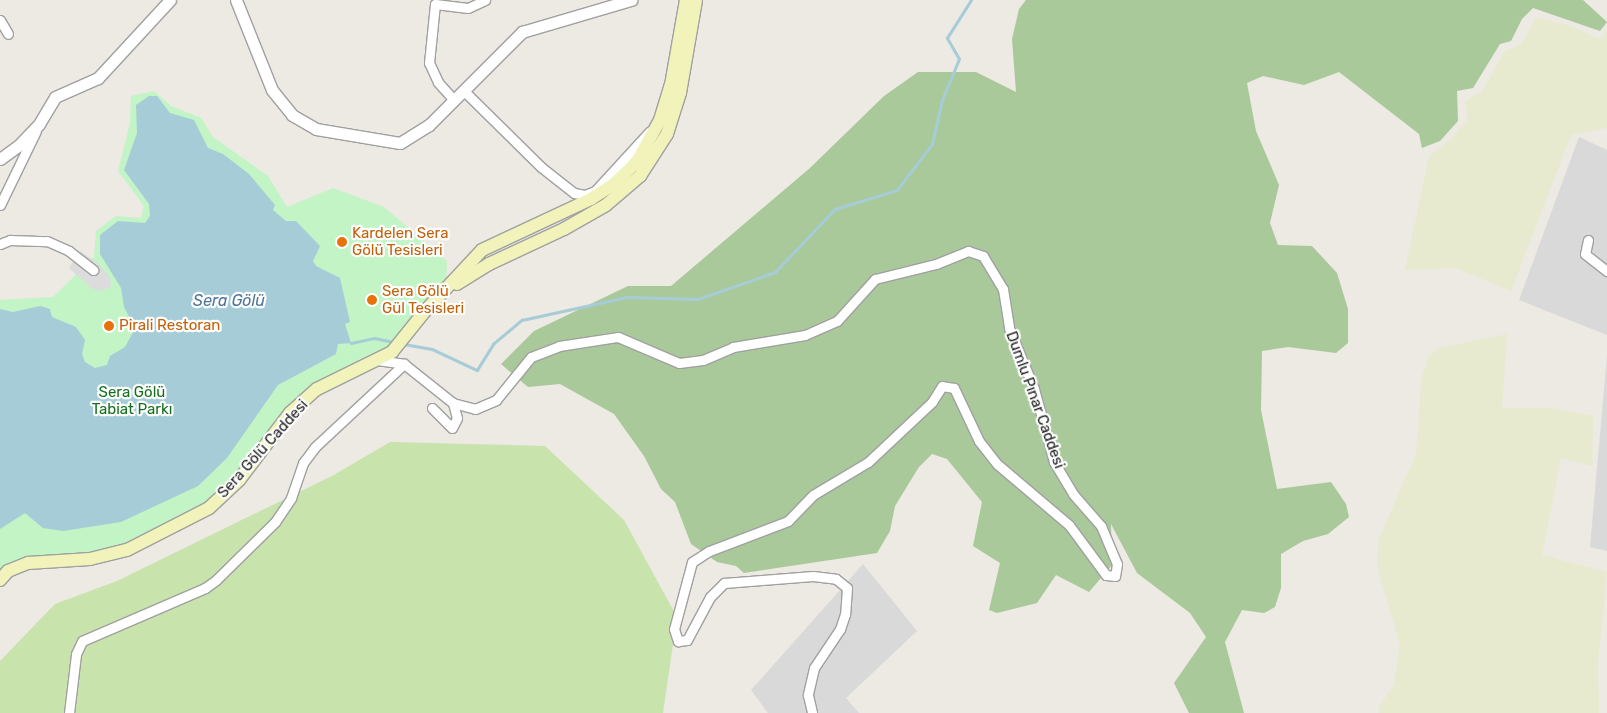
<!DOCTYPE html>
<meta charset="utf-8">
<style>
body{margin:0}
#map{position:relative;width:1607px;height:713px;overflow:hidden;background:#ede9e3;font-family:Rubik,sans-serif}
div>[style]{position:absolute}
.residential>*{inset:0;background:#dad9d9}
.farmland>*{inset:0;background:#e8eacf}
.grass>*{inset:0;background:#c8e3ac}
.forest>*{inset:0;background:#a9c99a}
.park>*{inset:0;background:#c2f4c6}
.parking>*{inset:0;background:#dcdcdc}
.water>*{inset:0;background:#a6ccd7}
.stream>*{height:2.5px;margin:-1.25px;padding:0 1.25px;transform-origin:1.25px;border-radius:1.25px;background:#a6ccd7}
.roads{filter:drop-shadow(1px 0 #a0a0a0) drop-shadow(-1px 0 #a0a0a0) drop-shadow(0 1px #a0a0a0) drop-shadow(0 -1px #a0a0a0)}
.minor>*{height:9px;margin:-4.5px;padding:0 4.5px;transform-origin:4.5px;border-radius:4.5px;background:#fff}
.tertiary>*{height:11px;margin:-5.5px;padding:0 5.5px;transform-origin:5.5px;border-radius:5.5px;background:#fff}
.secondary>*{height:12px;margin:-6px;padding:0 6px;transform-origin:6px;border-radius:6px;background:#f1f3ba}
.dots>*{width:14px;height:14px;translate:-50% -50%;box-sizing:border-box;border:2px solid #fff;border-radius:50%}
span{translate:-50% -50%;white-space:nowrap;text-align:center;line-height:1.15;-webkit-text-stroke:4.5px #fff;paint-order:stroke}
.food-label{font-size:15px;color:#c56008}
.left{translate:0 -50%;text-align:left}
.park-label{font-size:15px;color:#14701b}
.street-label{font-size:15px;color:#1c1c1c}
.water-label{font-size:16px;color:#4e769c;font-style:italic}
</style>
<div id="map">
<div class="residential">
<i style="clip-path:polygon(1579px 137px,1607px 150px,1607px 335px,1519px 300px)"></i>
<i style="clip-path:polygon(1607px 356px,1607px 551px,1590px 547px)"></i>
<i style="clip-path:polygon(863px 564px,917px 631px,846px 698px,859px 713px,768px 713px,751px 690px)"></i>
</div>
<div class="farmland">
<i style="clip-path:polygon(1536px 18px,1568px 25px,1600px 39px,1607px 30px,1607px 128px,1571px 135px,1511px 291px,1456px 268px,1405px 270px,1429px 157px,1454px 136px,1468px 119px,1465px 101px,1482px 92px,1505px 51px,1522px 44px)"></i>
<i style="clip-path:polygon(1507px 334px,1502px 408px,1550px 408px,1593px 416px,1592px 466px,1561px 458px,1542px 555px,1607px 572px,1598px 664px,1599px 713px,1379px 713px,1379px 707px,1394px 685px,1400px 644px,1377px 567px,1378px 541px,1416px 454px,1422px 376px,1428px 357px,1440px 348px)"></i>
</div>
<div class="grass">
<i style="clip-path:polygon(390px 442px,545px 446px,624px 520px,677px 617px,663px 713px,0 713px,0 661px,55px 604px,117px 581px,332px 476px)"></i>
</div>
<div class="forest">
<i style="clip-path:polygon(1026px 0,1583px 0,1607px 22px,1600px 31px,1533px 8px,1522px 19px,1511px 41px,1500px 44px,1473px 88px,1457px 91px,1458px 121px,1440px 141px,1422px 148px,1419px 134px,1339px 72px,1304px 85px,1263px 76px,1247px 83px,1256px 131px,1279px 185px,1270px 223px,1278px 245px,1312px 246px,1337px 273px,1348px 309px,1348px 343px,1336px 353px,1288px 347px,1262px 351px,1261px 410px,1277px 489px,1331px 482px,1346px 504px,1349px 517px,1328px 534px,1303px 541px,1281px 554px,1281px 588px,1275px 607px,1264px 613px,1242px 610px,1225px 642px,1244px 713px,1189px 713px,1174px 683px,1206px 637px,1190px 613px,1137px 573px,1111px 524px,1112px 565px,1089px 592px,1056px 575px,1037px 603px,997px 613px,989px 610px,1000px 563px,973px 546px,982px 502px,947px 459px,932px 454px,919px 467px,895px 506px,890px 531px,877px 553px,744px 573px,736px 566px,717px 562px,691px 544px,675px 502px,661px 489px,644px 456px,614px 414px,560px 384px,528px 387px,501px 364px,534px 331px,628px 286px,671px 286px,810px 168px,884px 96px,918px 72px,976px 72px,1016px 92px,1012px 39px,1019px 9px)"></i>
</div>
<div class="park">
<i style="clip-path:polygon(154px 91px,171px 106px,201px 118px,213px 137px,268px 176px,287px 207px,333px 188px,384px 207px,447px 261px,446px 290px,392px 352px,317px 389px,209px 508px,127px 550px,28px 563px,0 580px,0 300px,53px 297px,94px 257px,96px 231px,116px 216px,141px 218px,144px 206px,118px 171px,130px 123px,131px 96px)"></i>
</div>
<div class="parking">
<i style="clip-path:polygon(80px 251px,98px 263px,110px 277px,111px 287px,100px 291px,91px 288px,69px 268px)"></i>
</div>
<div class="water">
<i style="clip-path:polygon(149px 96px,157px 96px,170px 113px,194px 120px,208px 148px,223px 154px,249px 174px,275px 205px,273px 210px,286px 221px,296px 221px,320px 246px,313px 261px,316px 266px,340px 278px,350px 322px,345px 324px,351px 343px,338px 344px,336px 354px,278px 385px,227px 458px,198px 486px,121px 522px,63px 531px,43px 528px,25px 513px,0 529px,0 309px,13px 312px,40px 306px,50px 309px,52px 317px,76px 327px,85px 340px,82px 354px,85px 362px,95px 368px,107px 365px,110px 356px,125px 347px,138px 323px,131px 320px,124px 307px,121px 288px,100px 254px,100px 235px,118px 221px,145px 223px,150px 216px,149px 204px,124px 170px,137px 133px,136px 105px)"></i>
</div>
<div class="stream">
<i style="left:351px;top:343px;width:24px;rotate:-12deg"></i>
<i style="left:374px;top:338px;width:20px;rotate:11deg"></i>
<i style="left:404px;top:344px;width:28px;rotate:10deg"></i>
<i style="left:432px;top:349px;width:50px;rotate:25deg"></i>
<i style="left:477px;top:370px;width:31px;rotate:-58deg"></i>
<i style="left:493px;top:344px;width:38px;rotate:-40deg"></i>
<i style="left:522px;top:320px;width:107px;rotate:-12.4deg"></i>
<i style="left:627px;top:297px;width:71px;rotate:1.6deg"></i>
<i style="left:698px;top:299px;width:82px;rotate:-19.3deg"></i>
<i style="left:775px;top:272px;width:87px;rotate:-46.4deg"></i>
<i style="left:835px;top:209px;width:65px;rotate:-17deg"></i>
<i style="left:897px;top:190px;width:58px;rotate:-52.7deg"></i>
<i style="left:932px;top:144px;width:45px;rotate:-77.2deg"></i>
<i style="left:942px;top:100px;width:44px;rotate:-67.5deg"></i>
<i style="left:959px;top:59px;width:24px;rotate:-120deg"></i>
<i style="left:947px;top:38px;width:45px;rotate:-57.7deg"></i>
</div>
<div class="roads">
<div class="minor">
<i style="left:0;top:20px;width:16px;rotate:60deg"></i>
<i style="left:463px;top:90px;width:110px;rotate:44.6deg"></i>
<i style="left:541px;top:167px;width:42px;rotate:38.2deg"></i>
<i style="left:574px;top:193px;width:11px;rotate:10deg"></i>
<i style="left:585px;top:195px;width:11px;rotate:-22deg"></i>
<i style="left:595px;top:191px;width:81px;rotate:-47.5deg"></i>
<i style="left:454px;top:100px;width:24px;rotate:-132deg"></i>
<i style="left:438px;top:82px;width:21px;rotate:-115deg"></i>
<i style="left:429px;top:63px;width:59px;rotate:-84.2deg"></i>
<i style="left:435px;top:4px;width:33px;rotate:7deg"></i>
<i style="left:468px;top:8px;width:19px;rotate:-25deg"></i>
<i style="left:0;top:205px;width:82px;rotate:-64.1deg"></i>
<i style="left:1588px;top:240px;width:14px;rotate:102deg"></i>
<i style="left:1585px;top:254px;width:28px;rotate:38deg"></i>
<i style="left:0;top:244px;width:11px;rotate:-22deg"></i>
<i style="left:10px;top:240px;width:37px;rotate:2deg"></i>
<i style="left:47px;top:241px;width:24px;rotate:24deg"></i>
<i style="left:69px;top:251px;width:31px;rotate:38deg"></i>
<i style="left:377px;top:360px;width:27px;rotate:8deg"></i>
<i style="left:404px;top:364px;width:63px;rotate:38.5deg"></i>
<i style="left:453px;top:403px;width:23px;rotate:15deg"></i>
<i style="left:475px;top:409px;width:23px;rotate:-23deg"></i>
<i style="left:496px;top:400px;width:55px;rotate:-50.9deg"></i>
<i style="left:531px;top:357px;width:30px;rotate:-21deg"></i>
<i style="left:559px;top:346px;width:60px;rotate:-8.7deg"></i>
<i style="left:618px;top:337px;width:66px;rotate:23.1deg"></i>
<i style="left:679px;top:363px;width:24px;rotate:-7deg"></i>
<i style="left:703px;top:360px;width:33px;rotate:-23deg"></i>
<i style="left:733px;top:347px;width:73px;rotate:-9.5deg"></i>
<i style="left:805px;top:335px;width:35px;rotate:-24deg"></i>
<i style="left:837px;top:321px;width:57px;rotate:-47.9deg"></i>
<i style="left:875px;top:279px;width:63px;rotate:-13.8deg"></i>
<i style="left:936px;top:264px;width:35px;rotate:-22deg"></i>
<i style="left:968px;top:251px;width:16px;rotate:18deg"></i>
<i style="left:983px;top:256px;width:39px;rotate:59deg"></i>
<i style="left:1003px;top:289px;width:39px;rotate:81deg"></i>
<i style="left:1009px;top:328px;width:66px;rotate:67.7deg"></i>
<i style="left:1034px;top:389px;width:76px;rotate:74.7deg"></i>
<i style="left:1054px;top:462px;width:37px;rotate:59deg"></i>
<i style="left:1073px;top:494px;width:43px;rotate:48.8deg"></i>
<i style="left:1101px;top:526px;width:41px;rotate:67.2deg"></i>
<i style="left:1117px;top:564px;width:12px;rotate:99deg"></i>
<i style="left:1115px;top:576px;width:9px;rotate:-174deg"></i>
<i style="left:1106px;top:575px;width:62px;rotate:-126.5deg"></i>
<i style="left:1069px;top:525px;width:94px;rotate:-139.7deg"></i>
<i style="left:997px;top:464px;width:29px;rotate:-128deg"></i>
<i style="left:979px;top:441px;width:59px;rotate:-115.3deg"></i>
<i style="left:954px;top:388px;width:12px;rotate:-171deg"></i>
<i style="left:942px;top:386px;width:19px;rotate:122deg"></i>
<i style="left:932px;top:402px;width:88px;rotate:136.8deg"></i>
<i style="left:868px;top:462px;width:64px;rotate:149deg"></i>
<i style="left:813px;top:495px;width:36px;rotate:134deg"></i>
<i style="left:788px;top:521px;width:85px;rotate:159.2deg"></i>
<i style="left:709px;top:551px;width:20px;rotate:147deg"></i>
<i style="left:692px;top:562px;width:69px;rotate:105deg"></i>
<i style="left:674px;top:629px;width:13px;rotate:72deg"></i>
<i style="left:678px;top:641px;width:9px;rotate:-6deg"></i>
<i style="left:687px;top:640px;width:49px;rotate:-61.9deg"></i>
<i style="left:710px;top:597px;width:20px;rotate:-45deg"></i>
<i style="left:724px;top:583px;width:89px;rotate:-4.5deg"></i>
<i style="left:813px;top:576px;width:23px;rotate:7deg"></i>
<i style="left:836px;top:579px;width:14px;rotate:39deg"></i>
<i style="left:847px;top:588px;width:26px;rotate:94deg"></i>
<i style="left:845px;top:614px;width:16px;rotate:108deg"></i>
<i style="left:840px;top:629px;width:47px;rotate:123.7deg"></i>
<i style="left:814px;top:668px;width:28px;rotate:103deg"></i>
<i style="left:808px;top:695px;width:18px;rotate:77deg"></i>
<i style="left:432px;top:408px;width:28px;rotate:45deg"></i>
<i style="left:452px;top:428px;width:11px;rotate:-63deg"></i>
<i style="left:457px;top:418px;width:16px;rotate:-105deg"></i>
<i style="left:69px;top:713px;width:59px;rotate:-83.2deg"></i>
<i style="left:76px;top:654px;width:14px;rotate:-65deg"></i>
<i style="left:82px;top:641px;width:134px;rotate:-23.3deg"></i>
<i style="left:205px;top:588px;width:14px;rotate:-36deg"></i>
<i style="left:216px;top:580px;width:83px;rotate:-44.5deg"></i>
<i style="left:275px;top:522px;width:29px;rotate:-56deg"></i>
<i style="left:291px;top:498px;width:37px;rotate:-71deg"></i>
<i style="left:303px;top:463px;width:20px;rotate:-53deg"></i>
<i style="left:315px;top:447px;width:122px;rotate:-43deg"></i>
</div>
<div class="tertiary">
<i style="left:236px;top:0;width:97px;rotate:68.2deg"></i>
<i style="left:272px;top:90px;width:32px;rotate:51deg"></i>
<i style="left:292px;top:115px;width:28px;rotate:30deg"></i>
<i style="left:316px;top:129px;width:85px;rotate:9.5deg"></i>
<i style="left:400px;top:143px;width:34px;rotate:-32deg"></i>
<i style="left:429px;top:125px;width:132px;rotate:-45deg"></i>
<i style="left:522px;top:32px;width:114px;rotate:-16.4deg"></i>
<i style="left:0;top:159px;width:22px;rotate:-36deg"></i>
<i style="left:18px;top:146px;width:30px;rotate:-46deg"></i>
<i style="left:39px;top:124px;width:31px;rotate:-59deg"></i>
<i style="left:55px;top:97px;width:47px;rotate:-23.8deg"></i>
<i style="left:98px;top:78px;width:106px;rotate:-47.3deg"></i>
</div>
<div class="secondary">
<i style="left:457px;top:284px;width:38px;rotate:-32deg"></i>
<i style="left:489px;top:264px;width:83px;rotate:-25deg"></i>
<i style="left:564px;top:229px;width:48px;rotate:-29.7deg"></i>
<i style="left:606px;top:205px;width:45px;rotate:-40.5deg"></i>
<i style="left:640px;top:176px;width:50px;rotate:-57.3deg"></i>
<i style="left:667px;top:134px;width:43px;rotate:-72.4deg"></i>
<i style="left:680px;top:93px;width:94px;rotate:-80.2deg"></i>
<i style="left:0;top:580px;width:12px;rotate:-48deg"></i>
<i style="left:8px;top:571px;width:22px;rotate:-22deg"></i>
<i style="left:28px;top:563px;width:62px;rotate:-3.7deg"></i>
<i style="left:90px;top:559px;width:38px;rotate:-14deg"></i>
<i style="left:127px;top:550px;width:92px;rotate:-27.1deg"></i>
<i style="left:209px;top:508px;width:41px;rotate:-43deg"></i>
<i style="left:239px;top:480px;width:84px;rotate:-52.7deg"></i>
<i style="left:290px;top:413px;width:36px;rotate:-42deg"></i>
<i style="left:317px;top:389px;width:84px;rotate:-26.3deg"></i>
<i style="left:392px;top:352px;width:53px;rotate:-51.2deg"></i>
<i style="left:425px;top:311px;width:83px;rotate:-46.9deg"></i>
<i style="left:482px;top:250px;width:120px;rotate:-25.1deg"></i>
<i style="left:591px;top:199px;width:27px;rotate:-33deg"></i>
<i style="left:614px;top:184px;width:32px;rotate:-44deg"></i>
<i style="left:637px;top:162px;width:48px;rotate:-61.3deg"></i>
<i style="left:660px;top:120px;width:37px;rotate:-73deg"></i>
<i style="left:671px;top:85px;width:86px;rotate:-80deg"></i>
</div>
</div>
<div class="dots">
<i style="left:342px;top:242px;background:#e8710a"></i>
<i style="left:372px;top:300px;background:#e8710a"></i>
<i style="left:109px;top:326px;background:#e8710a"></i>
</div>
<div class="food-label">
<span class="left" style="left:352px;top:242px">Kardelen Sera<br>Gölü Tesisleri</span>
<span class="left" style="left:382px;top:300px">Sera Gölü<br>Gül Tesisleri</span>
<span class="left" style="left:119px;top:326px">Pirali Restoran</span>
</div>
<div class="park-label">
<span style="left:132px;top:401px">Sera Gölü<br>Tabiat Parkı</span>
</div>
<div class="street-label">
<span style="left:1035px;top:400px;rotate:70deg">Dumlu Pınar Caddesi</span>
<span style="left:263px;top:449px;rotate:-48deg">Sera Gölü Caddesi</span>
</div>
<div class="water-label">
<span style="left:229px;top:301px">Sera Gölü</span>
</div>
</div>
